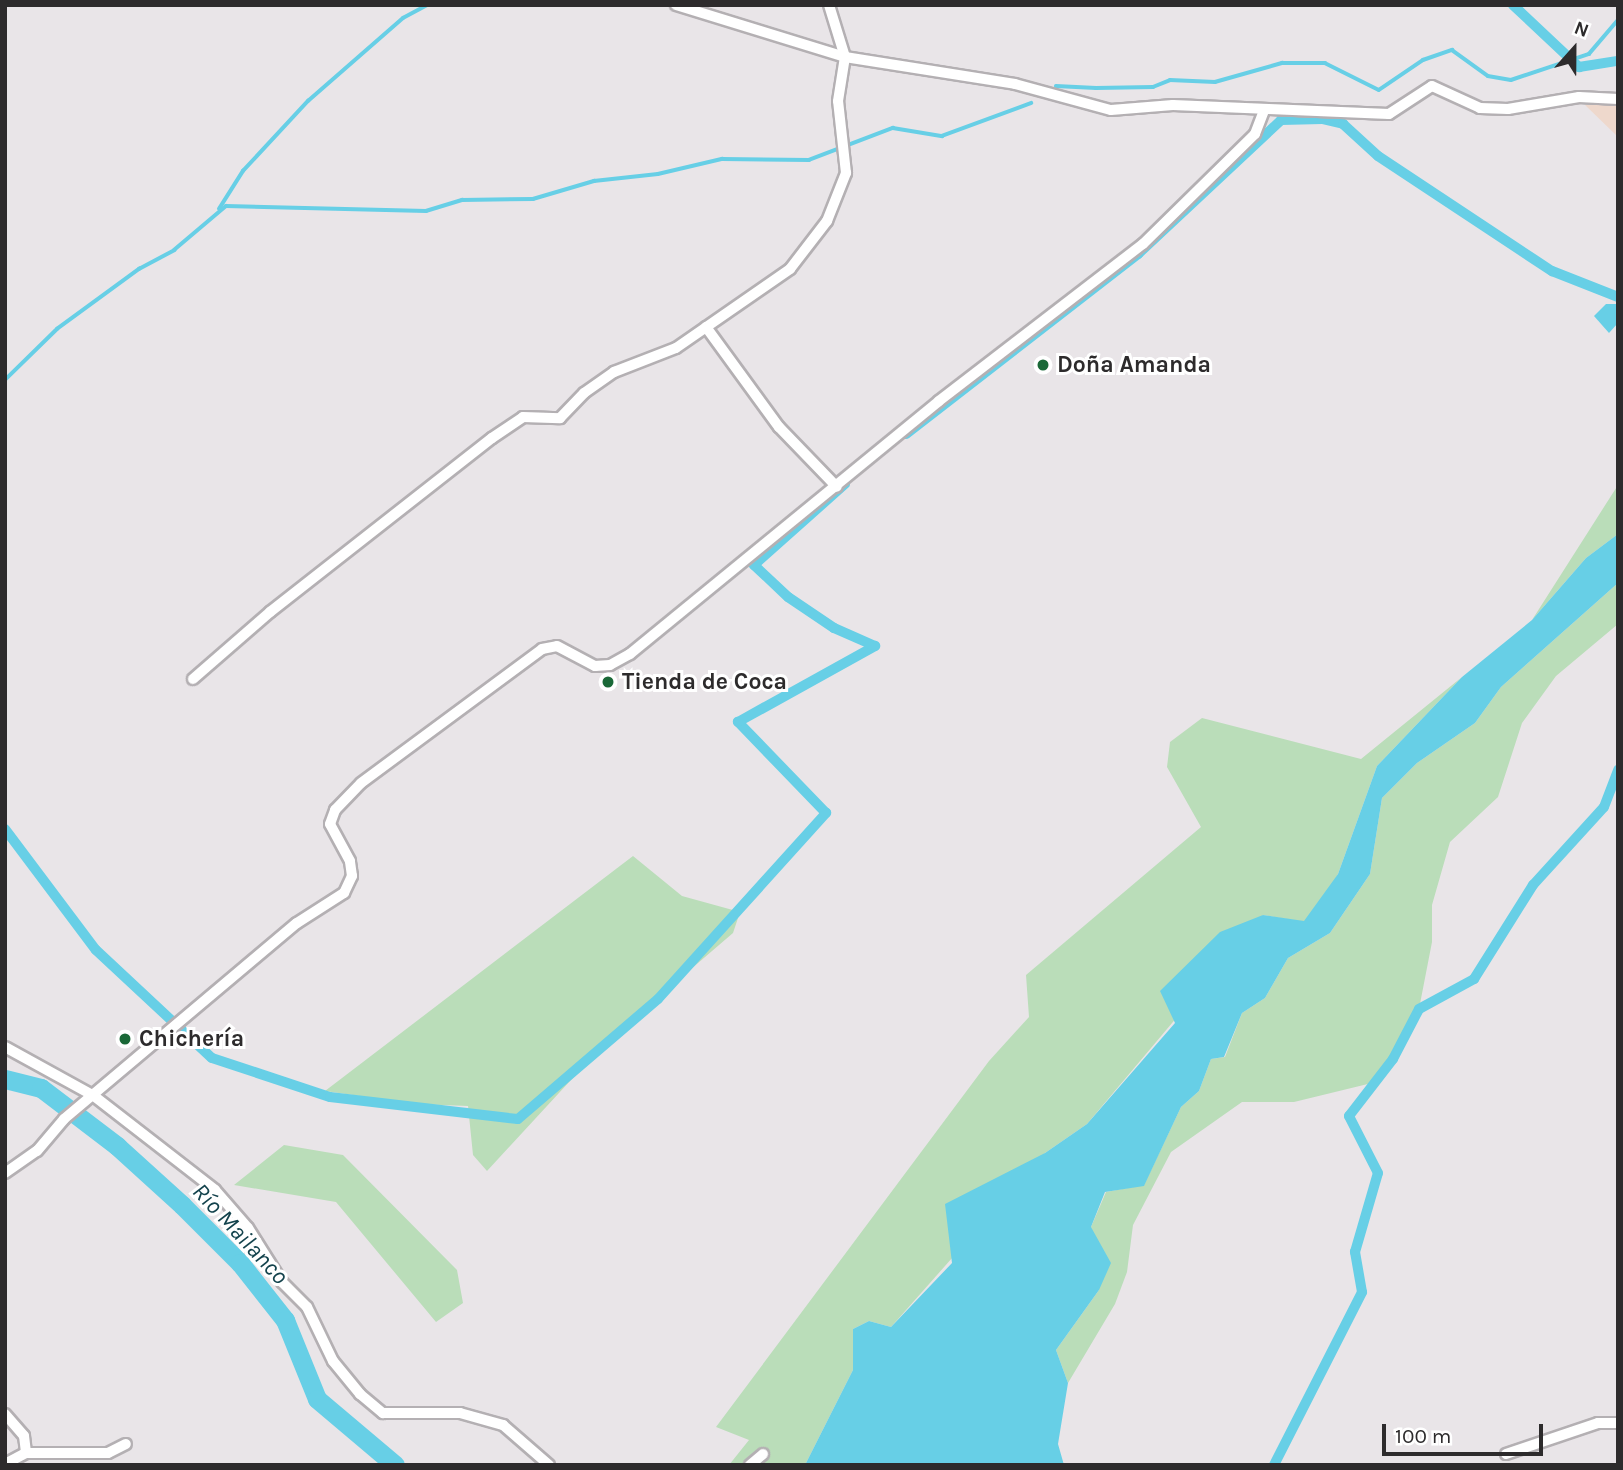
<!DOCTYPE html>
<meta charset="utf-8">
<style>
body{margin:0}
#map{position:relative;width:1623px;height:1470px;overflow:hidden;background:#e9e5e8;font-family:Karla,sans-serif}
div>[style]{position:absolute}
.education>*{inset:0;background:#eed8cc}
.green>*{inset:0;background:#baddb9}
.water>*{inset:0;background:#67cfe6}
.stream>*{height:3.5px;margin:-1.75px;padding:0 1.75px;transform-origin:1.75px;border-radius:1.75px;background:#67cfe6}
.canal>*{height:10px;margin:-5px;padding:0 5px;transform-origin:5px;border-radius:5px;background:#67cfe6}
.river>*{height:19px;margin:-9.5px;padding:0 9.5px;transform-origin:9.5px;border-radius:9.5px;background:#67cfe6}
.roads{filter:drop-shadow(2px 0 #b4b0b3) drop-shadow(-2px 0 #b4b0b3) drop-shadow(0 2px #b4b0b3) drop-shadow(0 -2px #b4b0b3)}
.minor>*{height:10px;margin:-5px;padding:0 5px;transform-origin:5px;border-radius:5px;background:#fff}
.dots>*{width:19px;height:19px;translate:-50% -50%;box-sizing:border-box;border:4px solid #fff;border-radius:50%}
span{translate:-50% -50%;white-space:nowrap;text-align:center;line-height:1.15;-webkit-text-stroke:6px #fff;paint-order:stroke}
.poi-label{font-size:23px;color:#2d2b2c;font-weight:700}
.left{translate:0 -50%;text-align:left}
.water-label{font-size:24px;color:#14434d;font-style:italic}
.frame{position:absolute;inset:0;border:7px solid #2d2b2c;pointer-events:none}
.north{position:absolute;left:1539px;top:14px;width:70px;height:70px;-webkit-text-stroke:5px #fff;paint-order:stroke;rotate:21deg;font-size:19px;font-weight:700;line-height:28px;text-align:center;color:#2d2b2c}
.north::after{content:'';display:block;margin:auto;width:24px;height:32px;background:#2d2b2c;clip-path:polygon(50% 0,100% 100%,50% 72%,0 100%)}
.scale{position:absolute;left:1382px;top:1424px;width:161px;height:32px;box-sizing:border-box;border:4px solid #2d2b2c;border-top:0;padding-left:9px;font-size:21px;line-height:24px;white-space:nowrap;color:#2d2b2c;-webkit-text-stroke:5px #fff;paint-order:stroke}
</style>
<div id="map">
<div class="education">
<i style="clip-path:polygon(1618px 103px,1618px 137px,1585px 105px)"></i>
</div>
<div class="green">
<i style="clip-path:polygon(1618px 485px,1618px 534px,1586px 558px,1532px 620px)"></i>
<i style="clip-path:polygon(1618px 583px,1618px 624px,1556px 676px,1522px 723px,1498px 797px,1450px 842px,1432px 905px,1432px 942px,1419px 1009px,1393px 1059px,1376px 1082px,1294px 1102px,1242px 1102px,1171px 1152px,1133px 1225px,1127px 1272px,1115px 1304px,1068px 1383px,1056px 1350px,1099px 1290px,1091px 1227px,1106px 1192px,1144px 1185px,1181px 1107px,1199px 1091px,1211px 1059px,1225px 1057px,1242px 1013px,1265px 998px,1288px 958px,1330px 933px,1370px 874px,1382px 798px,1417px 763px,1475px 723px,1501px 687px)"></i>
<i style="clip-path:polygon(1462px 677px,1377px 766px,1338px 874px,1320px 905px,1304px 922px,1263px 915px,1087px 1124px,1045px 1153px,891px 1327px,869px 1321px,853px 1329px,853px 1370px,805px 1465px,729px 1465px,749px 1440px,716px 1427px,989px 1061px,1029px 1017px,1026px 975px,1201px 827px,1167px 767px,1170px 742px,1202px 718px,1361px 759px)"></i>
<i style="clip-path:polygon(633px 856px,682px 896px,740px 912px,733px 933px,606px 1042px,487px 1171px,473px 1155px,468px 1106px,416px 1104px,325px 1091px)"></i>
<i style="clip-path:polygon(284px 1145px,343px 1155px,457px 1270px,463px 1303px,436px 1322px,336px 1202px,234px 1185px)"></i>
</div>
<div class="water">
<i style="clip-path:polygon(1606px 304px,1618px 304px,1618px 323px,1609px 333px,1594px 316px)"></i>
<i style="clip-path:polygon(1618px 534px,1618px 583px,1501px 687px,1475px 723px,1417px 763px,1382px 798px,1370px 874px,1330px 933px,1288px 958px,1265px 998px,1242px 1013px,1224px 1057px,1211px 1059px,1199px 1091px,1181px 1107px,1144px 1186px,1105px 1192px,1091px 1227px,1111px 1263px,1099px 1290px,1056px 1350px,1068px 1383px,1058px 1444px,1064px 1465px,805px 1465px,853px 1370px,853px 1329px,869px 1321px,891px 1327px,952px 1263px,945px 1204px,1045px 1153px,1087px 1124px,1175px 1023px,1160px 991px,1220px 932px,1263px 915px,1304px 921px,1338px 874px,1377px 766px,1462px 677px,1532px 620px,1586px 558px)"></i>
</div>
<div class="stream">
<i style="left:1056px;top:86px;width:40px;rotate:2.9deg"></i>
<i style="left:1096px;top:88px;width:57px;rotate:-1deg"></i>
<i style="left:1153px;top:87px;width:18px;rotate:-22deg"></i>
<i style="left:1170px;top:80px;width:45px;rotate:2.5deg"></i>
<i style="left:1215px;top:82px;width:70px;rotate:-15.8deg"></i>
<i style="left:1282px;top:63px;width:43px"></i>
<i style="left:1325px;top:63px;width:60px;rotate:26.6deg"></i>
<i style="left:1379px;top:90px;width:53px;rotate:-34.3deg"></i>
<i style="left:1423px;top:60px;width:31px;rotate:-19deg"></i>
<i style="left:1452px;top:50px;width:44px;rotate:35.8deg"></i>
<i style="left:1488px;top:76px;width:23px;rotate:10deg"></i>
<i style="left:1511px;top:80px;width:82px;rotate:-18.4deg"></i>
<i style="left:1589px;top:54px;width:45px;rotate:-49.5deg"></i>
<i style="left:219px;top:209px;width:45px;rotate:-57.7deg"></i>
<i style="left:243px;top:171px;width:96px;rotate:-47.1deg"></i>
<i style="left:308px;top:101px;width:126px;rotate:-41.1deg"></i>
<i style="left:403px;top:18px;width:27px;rotate:-28deg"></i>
<i style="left:5px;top:380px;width:73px;rotate:-44.4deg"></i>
<i style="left:57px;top:329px;width:102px;rotate:-36.2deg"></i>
<i style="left:139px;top:269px;width:40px;rotate:-28deg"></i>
<i style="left:174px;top:250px;width:68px;rotate:-40.2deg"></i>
<i style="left:226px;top:206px;width:200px;rotate:1.4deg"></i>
<i style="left:426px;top:211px;width:38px;rotate:-17deg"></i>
<i style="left:462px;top:200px;width:71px;rotate:-0.8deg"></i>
<i style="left:533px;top:199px;width:64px;rotate:-16.4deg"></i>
<i style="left:594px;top:181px;width:64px;rotate:-6.2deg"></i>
<i style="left:658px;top:174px;width:66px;rotate:-13.2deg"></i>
<i style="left:722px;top:159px;width:87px;rotate:0.7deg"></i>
<i style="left:809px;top:160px;width:90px;rotate:-20.9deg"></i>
<i style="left:893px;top:128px;width:50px;rotate:9.3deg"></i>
<i style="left:942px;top:136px;width:95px;rotate:-20.3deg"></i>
</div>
<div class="canal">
<i style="left:1513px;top:5px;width:91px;rotate:43.2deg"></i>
<i style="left:1579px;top:67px;width:39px;rotate:-9deg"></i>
<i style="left:906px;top:434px;width:294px;rotate:-37.8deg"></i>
<i style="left:1138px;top:254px;width:196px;rotate:-43.1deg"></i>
<i style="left:1281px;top:120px;width:41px;rotate:-1.4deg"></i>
<i style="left:1322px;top:119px;width:22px;rotate:13deg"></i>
<i style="left:1343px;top:124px;width:47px;rotate:42.4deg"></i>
<i style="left:1378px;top:156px;width:209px;rotate:33.5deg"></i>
<i style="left:1552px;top:271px;width:71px;rotate:21.5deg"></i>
<i style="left:5px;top:829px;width:151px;rotate:53.1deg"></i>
<i style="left:96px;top:950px;width:158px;rotate:43deg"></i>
<i style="left:212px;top:1058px;width:124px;rotate:18.3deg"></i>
<i style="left:330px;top:1097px;width:189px;rotate:6.7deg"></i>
<i style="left:518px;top:1119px;width:184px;rotate:-40.6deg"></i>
<i style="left:658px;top:999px;width:251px;rotate:-47.9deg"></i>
<i style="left:826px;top:813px;width:127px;rotate:-134deg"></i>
<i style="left:738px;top:722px;width:157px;rotate:-29deg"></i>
<i style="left:875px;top:646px;width:45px;rotate:-156.3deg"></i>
<i style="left:834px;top:628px;width:55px;rotate:-146deg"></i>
<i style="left:788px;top:597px;width:47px;rotate:-136.7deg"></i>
<i style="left:754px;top:565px;width:122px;rotate:-41.7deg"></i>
<i style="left:1274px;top:1465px;width:194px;rotate:-63deg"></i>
<i style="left:1362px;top:1292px;width:41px;rotate:-99.9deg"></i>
<i style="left:1355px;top:1252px;width:82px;rotate:-73.8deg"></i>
<i style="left:1378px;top:1173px;width:64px;rotate:-117deg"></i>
<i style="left:1349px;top:1116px;width:72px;rotate:-52.3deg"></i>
<i style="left:1393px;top:1059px;width:56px;rotate:-62.5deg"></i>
<i style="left:1419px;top:1009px;width:63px;rotate:-28.6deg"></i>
<i style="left:1474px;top:979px;width:111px;rotate:-57.9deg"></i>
<i style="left:1533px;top:885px;width:105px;rotate:-47.7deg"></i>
<i style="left:1604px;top:807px;width:40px;rotate:-69deg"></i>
</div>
<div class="river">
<i style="left:5px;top:1079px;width:37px;rotate:14deg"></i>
<i style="left:41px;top:1088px;width:96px;rotate:37.3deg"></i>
<i style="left:117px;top:1146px;width:88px;rotate:42.2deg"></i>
<i style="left:182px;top:1205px;width:82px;rotate:45deg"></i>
<i style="left:240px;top:1263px;width:73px;rotate:51.7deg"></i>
<i style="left:285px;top:1320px;width:85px;rotate:67.9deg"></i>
<i style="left:317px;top:1399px;width:102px;rotate:40.2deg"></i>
</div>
<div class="roads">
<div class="minor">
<i style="left:676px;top:5px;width:177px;rotate:17.1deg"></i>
<i style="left:845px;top:57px;width:172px;rotate:9deg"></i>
<i style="left:1015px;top:84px;width:99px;rotate:15.2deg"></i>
<i style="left:1111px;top:110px;width:62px;rotate:-4.6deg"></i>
<i style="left:1173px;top:105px;width:216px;rotate:2.4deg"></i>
<i style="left:1389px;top:114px;width:51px;rotate:-33.1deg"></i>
<i style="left:1432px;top:86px;width:53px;rotate:24.6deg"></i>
<i style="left:1480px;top:108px;width:28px;rotate:2deg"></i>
<i style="left:1508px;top:109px;width:72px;rotate:-9.6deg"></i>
<i style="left:1579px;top:97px;width:39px;rotate:3deg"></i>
<i style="left:706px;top:327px;width:124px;rotate:53.9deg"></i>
<i style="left:779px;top:427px;width:83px;rotate:46deg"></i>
<i style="left:193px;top:679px;width:102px;rotate:-41deg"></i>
<i style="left:270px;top:612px;width:282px;rotate:-38.1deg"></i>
<i style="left:492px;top:438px;width:37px;rotate:-34deg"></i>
<i style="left:523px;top:417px;width:37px;rotate:2deg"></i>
<i style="left:560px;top:418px;width:35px;rotate:-46deg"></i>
<i style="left:584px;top:393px;width:37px;rotate:-35deg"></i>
<i style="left:614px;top:372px;width:66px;rotate:-21.2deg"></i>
<i style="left:676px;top:348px;width:139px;rotate:-34.7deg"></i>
<i style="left:790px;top:269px;width:61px;rotate:-52.4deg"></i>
<i style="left:827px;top:221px;width:52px;rotate:-68.4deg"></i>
<i style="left:846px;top:173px;width:72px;rotate:-96.3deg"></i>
<i style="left:838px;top:101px;width:45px;rotate:-81deg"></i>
<i style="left:845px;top:57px;width:54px;rotate:-107.1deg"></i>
<i style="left:5px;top:1047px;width:102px;rotate:28.8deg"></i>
<i style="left:94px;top:1096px;width:153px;rotate:37.8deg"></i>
<i style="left:215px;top:1190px;width:50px;rotate:49deg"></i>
<i style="left:248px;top:1228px;width:64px;rotate:57.8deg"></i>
<i style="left:282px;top:1282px;width:35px;rotate:45deg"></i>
<i style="left:307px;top:1307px;width:60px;rotate:64.3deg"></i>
<i style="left:333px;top:1361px;width:43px;rotate:50.7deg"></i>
<i style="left:360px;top:1394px;width:30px;rotate:40deg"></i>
<i style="left:383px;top:1413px;width:77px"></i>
<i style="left:460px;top:1413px;width:45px;rotate:15.6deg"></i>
<i style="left:503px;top:1425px;width:61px;rotate:41deg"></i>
<i style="left:5px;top:1173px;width:39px;rotate:-35deg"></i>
<i style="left:37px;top:1151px;width:42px;rotate:-49.8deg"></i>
<i style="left:64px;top:1119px;width:304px;rotate:-40.1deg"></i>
<i style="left:297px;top:923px;width:56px;rotate:-32.6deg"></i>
<i style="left:344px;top:893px;width:19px;rotate:-65deg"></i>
<i style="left:352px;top:876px;width:15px;rotate:-98deg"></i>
<i style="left:350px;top:861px;width:42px;rotate:-118.4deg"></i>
<i style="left:330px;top:824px;width:15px;rotate:-70deg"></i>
<i style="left:335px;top:810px;width:37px;rotate:-46deg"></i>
<i style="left:361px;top:783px;width:225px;rotate:-36.5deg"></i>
<i style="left:542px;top:649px;width:15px;rotate:-11deg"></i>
<i style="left:557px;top:646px;width:43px;rotate:27.8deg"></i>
<i style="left:595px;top:666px;width:15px;rotate:-4deg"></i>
<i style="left:610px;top:665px;width:23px;rotate:-29deg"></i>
<i style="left:630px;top:654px;width:399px;rotate:-39.3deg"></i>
<i style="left:939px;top:401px;width:257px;rotate:-37.6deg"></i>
<i style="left:1143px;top:244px;width:157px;rotate:-44.5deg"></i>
<i style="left:1255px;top:134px;width:25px;rotate:-69deg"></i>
<i style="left:5px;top:1414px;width:29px;rotate:49deg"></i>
<i style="left:24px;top:1436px;width:17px;rotate:83deg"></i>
<i style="left:1506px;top:1454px;width:97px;rotate:-18.6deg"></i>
<i style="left:1598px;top:1423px;width:20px"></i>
<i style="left:5px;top:1464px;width:24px;rotate:-28deg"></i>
<i style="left:26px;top:1453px;width:82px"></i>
<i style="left:108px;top:1453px;width:20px;rotate:-27deg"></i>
<i style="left:750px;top:1465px;width:17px;rotate:-40deg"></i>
</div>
</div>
<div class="dots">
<i style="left:1043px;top:365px;background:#1a6837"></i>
<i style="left:608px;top:682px;background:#1a6837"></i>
<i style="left:125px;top:1039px;background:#1a6837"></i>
</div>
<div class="poi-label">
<span class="left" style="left:1057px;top:365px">Doña Amanda</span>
<span class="left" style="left:622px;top:682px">Tienda de Coca</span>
<span class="left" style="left:139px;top:1039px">Chichería</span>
</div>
<div class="water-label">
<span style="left:240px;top:1234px;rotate:47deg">Río Mailanco</span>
</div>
<div class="frame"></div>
<div class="north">N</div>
<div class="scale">100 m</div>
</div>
